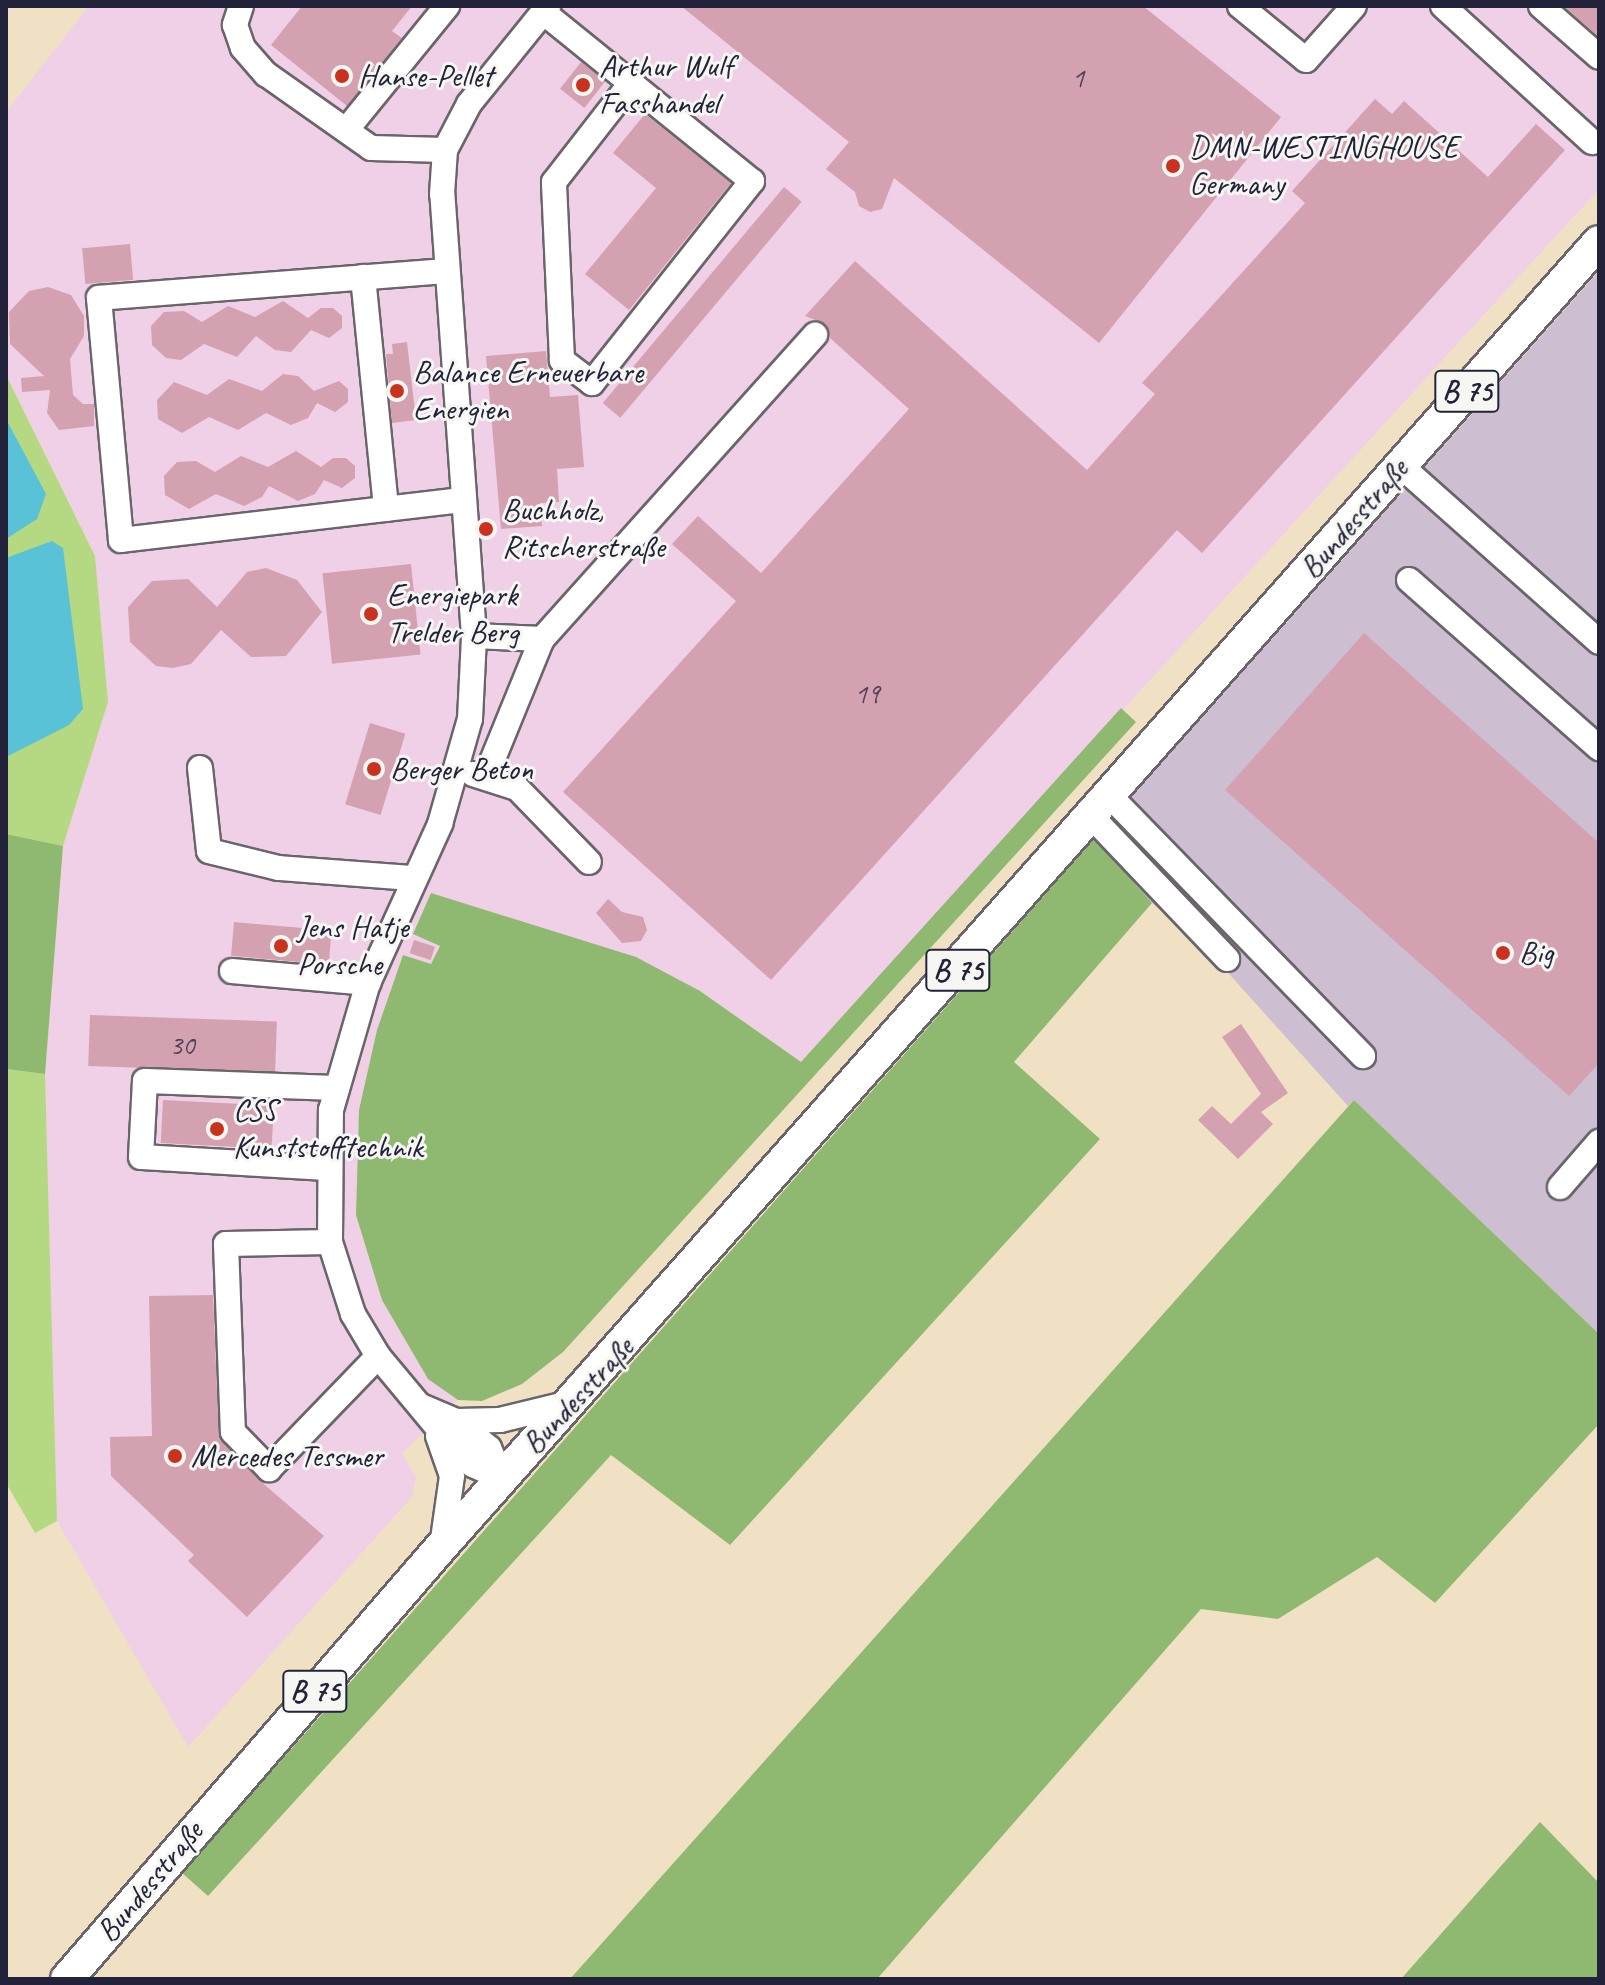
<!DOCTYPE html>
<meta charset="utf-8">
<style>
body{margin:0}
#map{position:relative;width:1605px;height:1985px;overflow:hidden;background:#f0e1c4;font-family:Caveat,sans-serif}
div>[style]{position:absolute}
.built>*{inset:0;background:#efd0e6}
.industrial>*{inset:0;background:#cdbed2}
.green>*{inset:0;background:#b4d982}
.forest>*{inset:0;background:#8fb970}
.water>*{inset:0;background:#59c2d6}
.building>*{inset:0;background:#d4a1b1;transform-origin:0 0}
.roads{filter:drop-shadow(2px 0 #6a656b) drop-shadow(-2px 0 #6a656b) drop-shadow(0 2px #6a656b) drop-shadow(0 -2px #6a656b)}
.minor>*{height:24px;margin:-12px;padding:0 12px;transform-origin:12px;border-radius:12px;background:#fff}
.major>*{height:32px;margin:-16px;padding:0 16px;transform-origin:16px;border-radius:16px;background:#fff}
.dots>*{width:22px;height:22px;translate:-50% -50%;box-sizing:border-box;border:4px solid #f6f6f2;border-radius:50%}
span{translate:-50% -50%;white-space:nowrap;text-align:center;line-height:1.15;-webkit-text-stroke:6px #f6f6f2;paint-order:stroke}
.number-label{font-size:28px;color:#4e4258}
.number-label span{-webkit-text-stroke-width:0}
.shield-label span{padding:2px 6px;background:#f6f6f2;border:2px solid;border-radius:6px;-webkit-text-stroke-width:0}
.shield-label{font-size:30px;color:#22223b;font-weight:700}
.poi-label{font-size:32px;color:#22223b}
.left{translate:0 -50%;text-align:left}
.street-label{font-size:32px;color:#22223b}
.frame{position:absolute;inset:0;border:8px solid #22223b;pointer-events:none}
</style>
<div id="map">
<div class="built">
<i style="clip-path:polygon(89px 6px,1599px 6px,1599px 189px,801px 1062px,700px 991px,431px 893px,413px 934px,440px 945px,431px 964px,403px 955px,377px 1030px,359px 1110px,356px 1215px,382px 1300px,428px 1378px,458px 1400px,402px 1453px,416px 1477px,412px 1497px,188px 1747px,57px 1521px,45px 1074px,63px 846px,108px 702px,95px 556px,6px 375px,6px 112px)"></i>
</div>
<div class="industrial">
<i style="clip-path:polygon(1599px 271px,1599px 1334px,1354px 1100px,1348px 1106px,1221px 965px,1152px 903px,1095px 838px)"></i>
</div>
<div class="green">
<i style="clip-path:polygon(6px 375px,95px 556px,108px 702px,63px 846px,6px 834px)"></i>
<i style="clip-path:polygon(6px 1069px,45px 1074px,57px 1521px,35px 1533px,6px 1483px)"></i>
</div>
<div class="forest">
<i style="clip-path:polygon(1121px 708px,1136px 722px,563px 1352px,522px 1384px,482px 1401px,458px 1400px,428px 1379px,382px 1300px,356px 1215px,359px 1110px,377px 1030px,403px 955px,431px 964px,440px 946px,413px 934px,431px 893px,636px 957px,700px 991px,801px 1062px)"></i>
<i style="clip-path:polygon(6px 834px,63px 846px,45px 1074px,6px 1069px)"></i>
<i style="clip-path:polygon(1095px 838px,1152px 903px,1014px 1062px,1100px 1139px,730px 1545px,611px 1455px,208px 1896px,182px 1873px)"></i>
<i style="clip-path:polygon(1354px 1100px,1599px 1334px,1599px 1424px,1435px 1603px,1377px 1557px,1278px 1619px,1201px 1609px,877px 1979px,570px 1979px)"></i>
<i style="clip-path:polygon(1540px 1822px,1599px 1883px,1599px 1979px,1401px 1979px)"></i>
</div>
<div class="water">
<i style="clip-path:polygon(6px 419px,46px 494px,37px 519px,6px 539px)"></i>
<i style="clip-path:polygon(52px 541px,63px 548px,83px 709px,69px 725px,6px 757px,6px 558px)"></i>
</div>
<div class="building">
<i style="clip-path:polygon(302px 6px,412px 6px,392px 31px,402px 38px,347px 106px,271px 45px)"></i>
<i style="clip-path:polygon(681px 6px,1143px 6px,1281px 117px,1099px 343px,894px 178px,882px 209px,870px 212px,859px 206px,855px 192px,826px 169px,849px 142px)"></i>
<i style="clip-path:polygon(1564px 6px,1599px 6px,1599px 37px)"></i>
<i style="left:581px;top:62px;width:31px;height:34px;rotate:38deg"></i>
<i style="clip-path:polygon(1375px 99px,1392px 114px,1404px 101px,1488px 177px,1536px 124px,1565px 150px,1202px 553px,1177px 530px,771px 980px,563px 792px,736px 601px,672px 544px,698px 516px,761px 573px,909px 409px,830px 338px,826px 324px,805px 316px,855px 261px,1087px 470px,1155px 394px,1142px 383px,1305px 203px,1292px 191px)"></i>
<i style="clip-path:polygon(645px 114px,731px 183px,629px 310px,585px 274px,656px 188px,613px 153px)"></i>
<i style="left:784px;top:187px;width:23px;height:282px;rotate:40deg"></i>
<i style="left:130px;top:244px;width:36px;height:48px;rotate:85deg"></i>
<i style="clip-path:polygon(48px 287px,71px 295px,84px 316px,84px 336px,70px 359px,73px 395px,83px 404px,94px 404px,94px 426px,59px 430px,47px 413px,50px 390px,22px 392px,21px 378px,44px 376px,10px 344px,9px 312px,29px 291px)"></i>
<i style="clip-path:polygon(283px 301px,308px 318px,321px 308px,333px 308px,342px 316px,342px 328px,329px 338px,311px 330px,291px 352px,275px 350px,256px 336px,237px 357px,204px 344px,181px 360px,166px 358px,152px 345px,151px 326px,164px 312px,184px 311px,202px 322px,228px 306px,255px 317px)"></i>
<i style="clip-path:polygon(407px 342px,416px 420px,392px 423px,386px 354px,393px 354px,392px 344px)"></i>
<i style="clip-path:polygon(546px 351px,550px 397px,578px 395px,584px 467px,557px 469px,559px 502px,540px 503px,542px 526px,501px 529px,486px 356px)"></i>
<i style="clip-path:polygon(283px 374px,298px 376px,314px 391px,339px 381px,348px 389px,348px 402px,335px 412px,317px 403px,308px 418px,291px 425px,266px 413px,238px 430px,209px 417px,182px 433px,158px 419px,157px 400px,174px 382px,207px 395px,229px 379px,262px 391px)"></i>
<i style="clip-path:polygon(296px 451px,321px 467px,333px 458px,346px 458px,355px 466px,355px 478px,342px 488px,324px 480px,315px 494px,298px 501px,269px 486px,262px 497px,244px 506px,216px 494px,189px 509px,165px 495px,164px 476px,177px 462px,196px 461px,215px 472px,241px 456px,268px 467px)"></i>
<i style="left:411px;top:564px;width:91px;height:89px;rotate:84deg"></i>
<i style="clip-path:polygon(266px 568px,297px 580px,322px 612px,286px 656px,251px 657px,221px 630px,191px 664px,173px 668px,156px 666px,130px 642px,128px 607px,152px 581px,188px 579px,217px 607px,247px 572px)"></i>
<i style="clip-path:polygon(1364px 633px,1599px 843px,1599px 1063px,1569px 1096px,1225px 790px)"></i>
<i style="left:370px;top:723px;width:37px;height:85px;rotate:17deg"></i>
<i style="clip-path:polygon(608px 899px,622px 912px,643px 917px,647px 930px,641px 941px,622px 943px,596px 913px)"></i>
<i style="left:234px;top:922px;width:98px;height:34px;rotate:5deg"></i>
<i style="left:414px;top:940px;width:22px;height:14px;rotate:18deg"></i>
<i style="left:90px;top:1015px;width:187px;height:51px;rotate:2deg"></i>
<i style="clip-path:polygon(1241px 1024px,1288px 1093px,1261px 1112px,1273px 1124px,1238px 1159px,1198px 1120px,1212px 1106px,1231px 1124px,1261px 1094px,1222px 1037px)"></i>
<i style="left:163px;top:1100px;width:111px;height:43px;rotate:3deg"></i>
<i style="clip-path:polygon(213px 1295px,219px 1436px,258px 1479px,324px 1536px,247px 1617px,188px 1561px,194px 1555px,111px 1476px,110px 1437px,152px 1436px,149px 1296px)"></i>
</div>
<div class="roads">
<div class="minor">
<i style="left:241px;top:6px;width:20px;rotate:108deg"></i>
<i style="left:235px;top:25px;width:24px;rotate:71deg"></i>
<i style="left:243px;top:48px;width:35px;rotate:49deg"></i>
<i style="left:266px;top:74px;width:128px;rotate:35.2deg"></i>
<i style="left:371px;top:148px;width:74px;rotate:1.5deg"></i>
<i style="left:1240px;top:6px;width:85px;rotate:39.3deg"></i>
<i style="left:1306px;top:60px;width:72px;rotate:-48.4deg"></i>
<i style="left:1443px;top:6px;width:202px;rotate:42.4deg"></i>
<i style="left:1541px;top:6px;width:77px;rotate:41.3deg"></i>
<i style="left:543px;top:12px;width:269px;rotate:39deg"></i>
<i style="left:752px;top:181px;width:258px;rotate:128.4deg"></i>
<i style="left:592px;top:383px;width:38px;rotate:-143deg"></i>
<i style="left:562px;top:360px;width:178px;rotate:-92.6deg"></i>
<i style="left:554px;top:182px;width:125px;rotate:-52.1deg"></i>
<i style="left:347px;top:129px;width:159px;rotate:-50.9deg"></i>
<i style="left:447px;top:271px;width:349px;rotate:175.6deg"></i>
<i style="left:99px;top:298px;width:243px;rotate:84.8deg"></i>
<i style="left:121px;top:540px;width:344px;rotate:-6.7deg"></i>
<i style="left:363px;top:277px;width:233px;rotate:84.3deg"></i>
<i style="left:1401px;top:466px;width:265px;rotate:41.6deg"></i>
<i style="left:1409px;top:580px;width:254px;rotate:41.5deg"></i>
<i style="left:474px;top:636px;width:68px;rotate:2.5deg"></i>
<i style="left:200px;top:768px;width:83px;rotate:83.8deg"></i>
<i style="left:209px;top:851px;width:72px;rotate:13.7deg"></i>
<i style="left:279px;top:868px;width:134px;rotate:4.3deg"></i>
<i style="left:473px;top:774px;width:46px;rotate:17.7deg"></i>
<i style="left:517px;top:788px;width:103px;rotate:45.8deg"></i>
<i style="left:486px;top:776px;width:148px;rotate:-67.8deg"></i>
<i style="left:542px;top:639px;width:409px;rotate:-48.1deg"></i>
<i style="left:1110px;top:796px;width:363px;rotate:45.8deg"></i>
<i style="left:1092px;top:817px;width:196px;rotate:46.4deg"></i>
<i style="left:232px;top:971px;width:137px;rotate:5deg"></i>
<i style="left:327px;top:1168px;width:186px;rotate:-176.6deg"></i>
<i style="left:141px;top:1157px;width:76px;rotate:-87deg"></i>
<i style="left:145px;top:1081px;width:192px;rotate:2.1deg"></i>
<i style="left:1560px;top:1187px;width:60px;rotate:-49.1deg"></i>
<i style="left:330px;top:1242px;width:104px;rotate:178.9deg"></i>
<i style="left:226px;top:1244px;width:188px;rotate:87.9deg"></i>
<i style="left:233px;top:1432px;width:52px;rotate:45.8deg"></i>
<i style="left:269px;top:1469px;width:157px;rotate:-46deg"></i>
<i style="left:421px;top:1406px;width:39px;rotate:23deg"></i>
<i style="left:457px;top:1421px;width:42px;rotate:40.2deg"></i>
<i style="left:489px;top:1448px;width:33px;rotate:67deg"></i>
<i style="left:502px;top:1478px;width:32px;rotate:-156deg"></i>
<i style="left:473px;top:1465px;width:43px;rotate:-134.1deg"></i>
<i style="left:443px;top:1434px;width:102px;rotate:-129.8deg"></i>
<i style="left:378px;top:1356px;width:49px;rotate:-120.8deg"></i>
<i style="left:353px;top:1314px;width:76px;rotate:-107.7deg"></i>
<i style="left:330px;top:1242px;width:132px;rotate:-89.6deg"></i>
<i style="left:331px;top:1110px;width:132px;rotate:-73.8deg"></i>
<i style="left:368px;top:983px;width:175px;rotate:-65.6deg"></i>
<i style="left:440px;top:824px;width:109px;rotate:-74.1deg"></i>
<i style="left:470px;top:719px;width:83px;rotate:-87.2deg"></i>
<i style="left:474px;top:636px;width:443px;rotate:-94.1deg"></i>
<i style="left:442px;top:194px;width:44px;rotate:-86.1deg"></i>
<i style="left:445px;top:150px;width:52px;rotate:-62.4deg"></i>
<i style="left:469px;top:104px;width:126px;rotate:-51.1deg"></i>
<i style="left:457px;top:1421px;width:43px;rotate:-1.3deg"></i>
<i style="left:500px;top:1420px;width:71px;rotate:-13.8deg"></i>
<i style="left:438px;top:1436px;width:42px;rotate:70.7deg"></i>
<i style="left:452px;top:1476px;width:71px;rotate:98.1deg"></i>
</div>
<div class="major">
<i style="left:67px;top:1979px;width:573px;rotate:-49.11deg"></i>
<i style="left:442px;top:1546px;width:1743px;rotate:-48.42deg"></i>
</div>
</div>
<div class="dots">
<i style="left:342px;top:76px;background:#c8321e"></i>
<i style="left:583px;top:85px;background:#c8321e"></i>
<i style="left:1173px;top:166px;background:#c8321e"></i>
<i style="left:397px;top:391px;background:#c8321e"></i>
<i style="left:486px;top:529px;background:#c8321e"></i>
<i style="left:371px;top:614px;background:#c8321e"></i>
<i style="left:374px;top:769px;background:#c8321e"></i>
<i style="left:281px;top:946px;background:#c8321e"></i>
<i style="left:1503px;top:953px;background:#c8321e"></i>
<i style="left:217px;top:1129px;background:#c8321e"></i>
<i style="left:175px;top:1456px;background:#c8321e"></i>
</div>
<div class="number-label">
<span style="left:1078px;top:78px">1</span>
<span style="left:867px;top:694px">19</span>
<span style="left:182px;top:1045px">30</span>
</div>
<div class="shield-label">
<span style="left:1467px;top:391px">B 75</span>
<span style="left:958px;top:970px">B 75</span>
<span style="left:315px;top:1691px">B 75</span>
</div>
<div class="poi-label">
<span class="left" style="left:599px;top:85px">Arthur Wulf<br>Fasshandel</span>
<span class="left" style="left:358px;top:76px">Hanse-Pellet</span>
<span class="left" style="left:1189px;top:166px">DMN-WESTINGHOUSE<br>Germany</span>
<span class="left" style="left:413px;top:391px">Balance Erneuerbare<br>Energien</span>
<span class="left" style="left:502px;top:529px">Buchholz,<br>Ritscherstraße</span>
<span class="left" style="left:387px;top:614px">Energiepark<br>Trelder Berg</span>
<span class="left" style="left:390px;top:769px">Berger Beton</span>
<span class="left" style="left:297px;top:946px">Jens Hatje<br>Porsche</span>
<span class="left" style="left:1519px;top:953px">Big</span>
<span class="left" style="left:233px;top:1129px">CSS<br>Kunststofftechnik</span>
<span class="left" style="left:191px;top:1456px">Mercedes Tessmer</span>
</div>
<div class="street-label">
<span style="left:1354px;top:519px;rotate:-49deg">Bundesstraße</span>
<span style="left:578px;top:1396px;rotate:-47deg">Bundesstraße</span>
<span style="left:150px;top:1882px;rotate:-50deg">Bundesstraße</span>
</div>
<div class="frame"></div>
</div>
